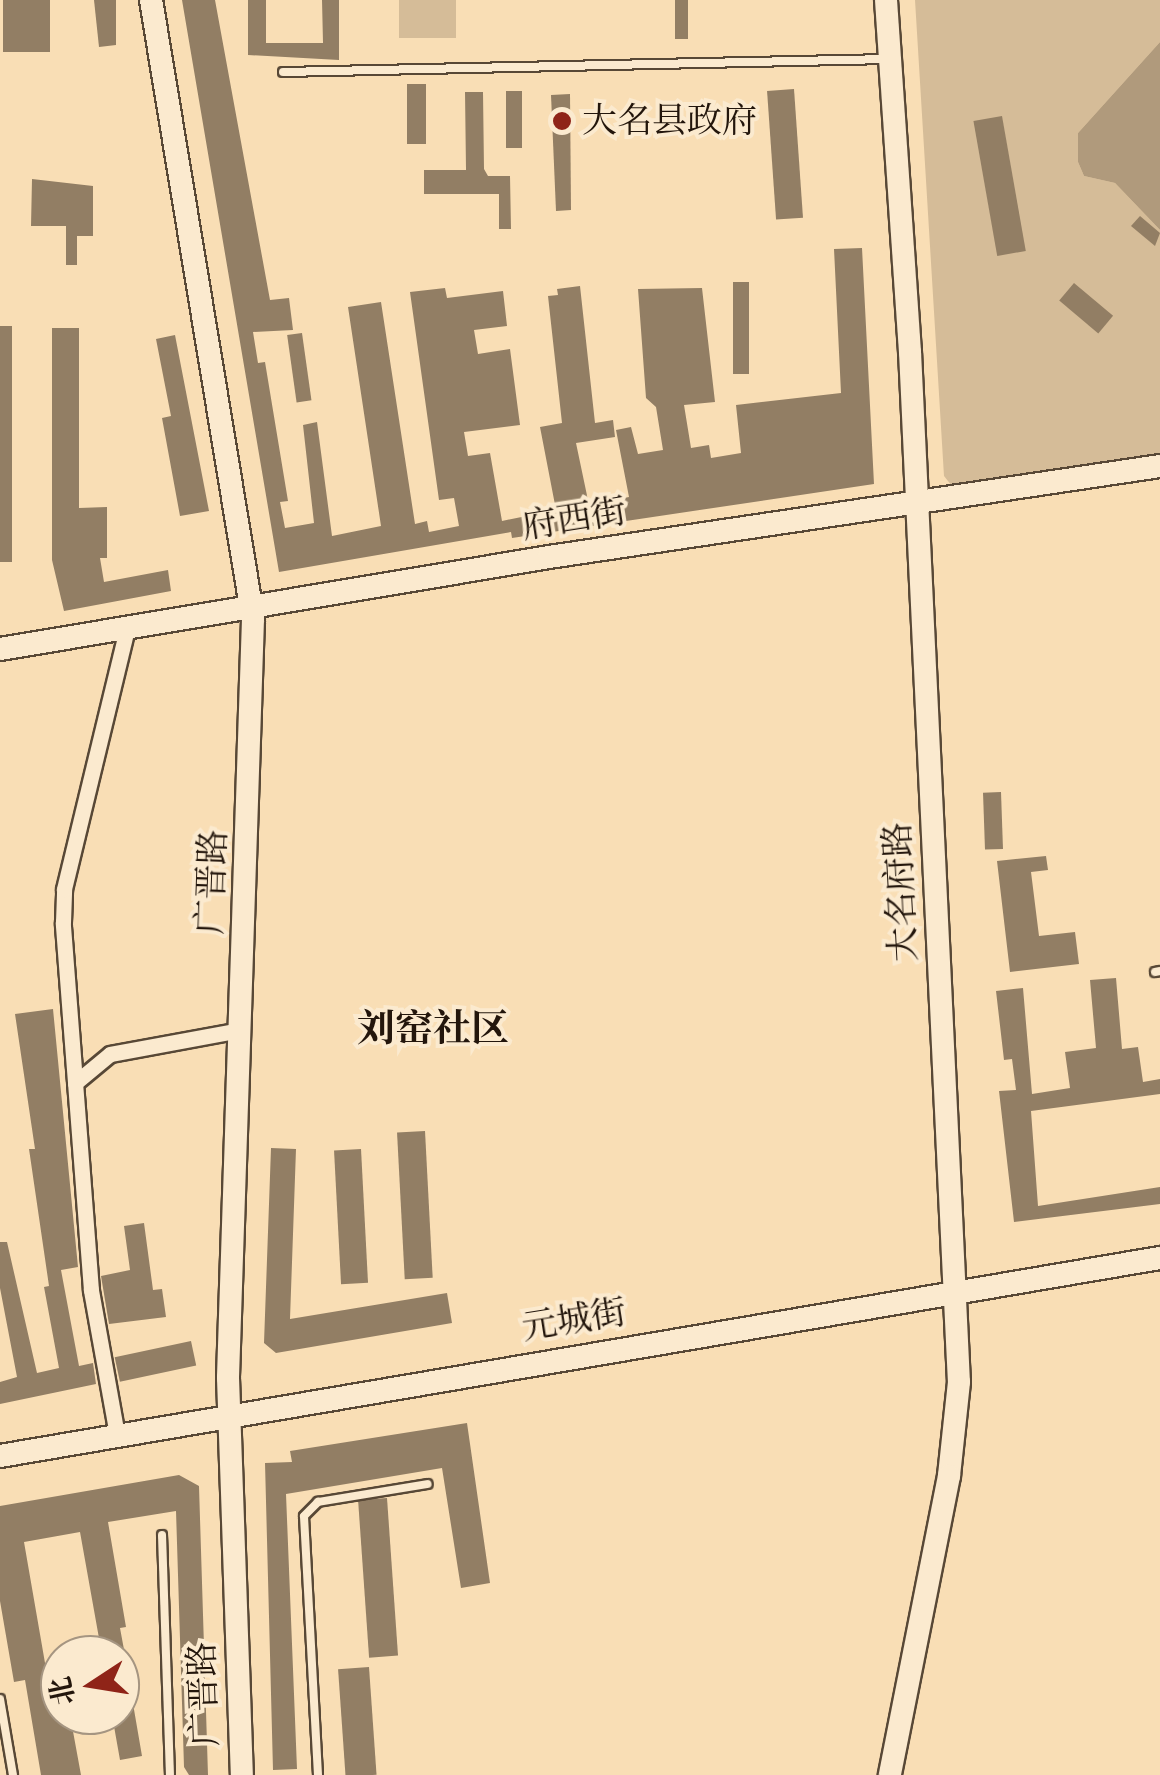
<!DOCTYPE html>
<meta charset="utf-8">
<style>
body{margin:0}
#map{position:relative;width:1160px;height:1775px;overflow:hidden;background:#f9deb5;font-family:Cardo,"Noto Serif SC",serif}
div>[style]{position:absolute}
.green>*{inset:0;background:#d5bc98;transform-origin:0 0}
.water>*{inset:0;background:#b09a7c}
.building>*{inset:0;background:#927e64;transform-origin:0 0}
.roads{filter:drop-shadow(2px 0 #584836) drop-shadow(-2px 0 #584836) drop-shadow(0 2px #584836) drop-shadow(0 -2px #584836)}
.lane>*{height:8px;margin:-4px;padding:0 4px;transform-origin:4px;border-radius:4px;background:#fbeacf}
.street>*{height:15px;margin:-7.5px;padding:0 7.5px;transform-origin:7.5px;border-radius:7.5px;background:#fbeacf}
.secondary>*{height:22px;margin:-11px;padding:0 11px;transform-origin:11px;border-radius:11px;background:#fbeacf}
.dots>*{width:28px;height:28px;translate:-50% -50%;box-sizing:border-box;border:5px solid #fbeacf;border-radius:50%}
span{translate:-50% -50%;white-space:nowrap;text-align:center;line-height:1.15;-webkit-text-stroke:8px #fbeacf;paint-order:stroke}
.poi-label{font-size:35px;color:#23160c}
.left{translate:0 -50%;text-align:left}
.street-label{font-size:35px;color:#23160c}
.neighbourhood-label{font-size:38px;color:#23160c;font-weight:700}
.north{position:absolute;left:40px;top:1635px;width:100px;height:100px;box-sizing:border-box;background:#fbeacf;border:2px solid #a59581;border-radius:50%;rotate:258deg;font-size:28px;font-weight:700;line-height:40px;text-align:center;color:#23160c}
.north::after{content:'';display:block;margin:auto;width:35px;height:45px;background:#8f2418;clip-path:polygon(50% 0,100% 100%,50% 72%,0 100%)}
</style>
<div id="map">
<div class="green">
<i style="left:399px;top:0;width:57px;height:38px"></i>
<i style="clip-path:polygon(915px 0,1160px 0,1160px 42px,1078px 133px,1078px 162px,1084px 176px,1115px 183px,1160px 230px,1160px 454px,952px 486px,944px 476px)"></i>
</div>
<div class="water">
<i style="clip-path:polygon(1160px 42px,1160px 230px,1115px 183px,1084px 176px,1078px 162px,1078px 133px)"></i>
</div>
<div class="building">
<i style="left:3px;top:0;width:47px;height:52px"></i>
<i style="clip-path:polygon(94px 0,116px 0,116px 45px,99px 47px)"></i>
<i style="clip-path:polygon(182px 0,215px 0,270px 300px,289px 298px,293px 330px,253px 332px,258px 363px,265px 362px,288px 501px,280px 502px,285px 528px,314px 523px,303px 425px,317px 422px,332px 536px,381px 526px,348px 307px,381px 302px,415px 524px,427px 521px,429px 532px,459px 526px,454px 498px,439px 500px,410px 292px,445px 288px,447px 298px,503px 291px,507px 326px,474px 330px,478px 354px,510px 349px,520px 425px,464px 432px,468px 456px,490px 453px,502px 521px,556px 510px,540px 427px,562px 423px,548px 296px,558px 295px,557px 289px,580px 286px,595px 423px,613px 420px,615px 437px,576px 443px,589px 505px,629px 497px,616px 430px,631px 427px,638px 454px,663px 450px,656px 407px,646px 398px,638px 289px,702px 288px,715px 402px,684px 405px,691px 448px,709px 445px,711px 458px,741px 453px,736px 405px,841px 393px,834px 249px,862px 248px,874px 484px,512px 538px,511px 532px,279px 572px)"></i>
<i style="clip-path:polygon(248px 0,266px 0,266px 43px,323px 43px,322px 0,339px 0,339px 60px,248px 55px)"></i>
<i style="left:675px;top:0;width:13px;height:39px"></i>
<i style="left:407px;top:84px;width:19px;height:60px"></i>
<i style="left:794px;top:89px;width:129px;height:27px;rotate:86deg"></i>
<i style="left:506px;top:91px;width:16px;height:57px"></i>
<i style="clip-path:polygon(465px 92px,483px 92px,484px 169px,488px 176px,510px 176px,511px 229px,499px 229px,499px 194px,424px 194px,424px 170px,466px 170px)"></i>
<i style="clip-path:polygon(570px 94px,571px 210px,556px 211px,551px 95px)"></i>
<i style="left:1002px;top:116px;width:137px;height:29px;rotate:80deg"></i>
<i style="clip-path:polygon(32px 179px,93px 186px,93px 236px,77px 236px,77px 265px,66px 265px,66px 226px,31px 226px)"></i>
<i style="clip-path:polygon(1140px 216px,1160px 233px,1155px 246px,1131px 226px)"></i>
<i style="left:733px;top:282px;width:16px;height:92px"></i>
<i style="left:1074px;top:283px;width:51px;height:23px;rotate:40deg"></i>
<i style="left:0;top:326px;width:12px;height:236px"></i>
<i style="clip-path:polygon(52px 328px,79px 328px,79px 508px,107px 507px,107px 558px,100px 558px,104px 582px,168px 570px,171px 591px,64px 611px,52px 560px)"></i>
<i style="left:302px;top:333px;width:68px;height:15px;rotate:82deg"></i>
<i style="clip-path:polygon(175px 335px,209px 511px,180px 516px,162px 418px,171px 416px,156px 339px)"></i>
<i style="left:1001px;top:792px;width:57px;height:18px;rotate:88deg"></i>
<i style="clip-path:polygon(1046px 856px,1048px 870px,1031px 872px,1039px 936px,1075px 932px,1079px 964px,1010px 972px,997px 861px)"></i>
<i style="clip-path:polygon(1116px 978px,1122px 1049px,1138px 1047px,1143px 1082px,1160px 1079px,1160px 1094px,1031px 1111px,1038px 1206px,1160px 1187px,1160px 1204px,1014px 1222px,999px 1091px,1016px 1090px,1012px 1059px,1004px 1060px,996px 991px,1023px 988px,1032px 1094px,1070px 1088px,1065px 1052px,1096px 1048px,1090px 980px)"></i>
<i style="clip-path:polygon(53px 1009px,78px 1267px,61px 1270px,79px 1366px,93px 1363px,96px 1384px,0 1404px,0 1382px,17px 1377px,0 1288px,0 1242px,7px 1242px,37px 1373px,59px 1368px,44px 1287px,49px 1286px,29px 1149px,35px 1149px,15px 1014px)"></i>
<i style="left:425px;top:1131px;width:147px;height:28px;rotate:87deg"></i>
<i style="clip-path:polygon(271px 1148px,296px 1149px,290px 1319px,447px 1293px,452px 1323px,276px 1353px,264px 1343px)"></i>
<i style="left:361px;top:1149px;width:134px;height:27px;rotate:87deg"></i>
<i style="clip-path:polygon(144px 1223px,153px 1290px,162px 1289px,166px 1317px,109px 1324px,101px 1276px,130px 1270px,124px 1226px)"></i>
<i style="left:191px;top:1341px;width:25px;height:78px;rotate:78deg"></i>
<i style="clip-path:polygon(467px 1423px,490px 1583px,461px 1588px,442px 1468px,286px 1494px,297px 1769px,273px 1770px,265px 1463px,292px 1462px,290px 1451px)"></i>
<i style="clip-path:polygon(179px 1475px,199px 1486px,208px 1775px,189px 1775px,184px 1767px,176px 1511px,108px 1522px,126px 1627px,120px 1628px,125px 1655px,102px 1655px,80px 1532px,24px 1542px,49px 1686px,60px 1684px,60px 1715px,70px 1715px,81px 1775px,41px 1775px,25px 1680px,14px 1682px,0 1601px,0 1506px)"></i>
<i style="left:387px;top:1498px;width:158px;height:29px;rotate:86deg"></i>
<i style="clip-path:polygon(126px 1663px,142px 1756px,120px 1760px,112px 1715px,120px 1715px,120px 1664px)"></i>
<i style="left:369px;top:1667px;width:108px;height:31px;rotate:86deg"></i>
</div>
<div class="roads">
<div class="lane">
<i style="left:283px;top:72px;width:605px;rotate:-1.23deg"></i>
<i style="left:1155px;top:972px;width:5px;rotate:-11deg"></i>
<i style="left:162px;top:1535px;width:240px;rotate:88.1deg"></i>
<i style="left:0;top:1699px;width:77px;rotate:80.3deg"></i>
<i style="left:318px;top:1775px;width:259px;rotate:-93.1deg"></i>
<i style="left:304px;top:1516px;width:20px;rotate:-45deg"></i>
<i style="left:318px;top:1502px;width:111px;rotate:-9.3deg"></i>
</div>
<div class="street">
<i style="left:75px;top:1083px;width:45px;rotate:-39.6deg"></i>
<i style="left:110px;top:1054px;width:133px;rotate:-10.4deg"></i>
<i style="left:117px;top:1435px;width:147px;rotate:-100.2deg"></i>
<i style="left:91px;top:1290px;width:369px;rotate:-94.4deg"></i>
<i style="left:63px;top:922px;width:33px;rotate:-88deg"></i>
<i style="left:64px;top:889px;width:268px;rotate:-76.4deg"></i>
</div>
<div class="secondary">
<i style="left:151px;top:0;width:627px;rotate:80.64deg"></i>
<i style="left:253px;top:619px;width:759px;rotate:91.89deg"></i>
<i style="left:228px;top:1378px;width:397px;rotate:88deg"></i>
<i style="left:886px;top:0;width:353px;rotate:86.1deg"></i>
<i style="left:910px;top:352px;width:1031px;rotate:87.28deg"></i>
<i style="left:959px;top:1382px;width:95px;rotate:96.1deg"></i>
<i style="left:949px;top:1476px;width:305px;rotate:101.2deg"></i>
<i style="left:0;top:649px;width:557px;rotate:-9.51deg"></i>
<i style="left:549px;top:557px;width:618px;rotate:-8.47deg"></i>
<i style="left:0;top:1456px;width:1177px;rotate:-9.69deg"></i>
</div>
</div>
<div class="dots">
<i style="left:562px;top:121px;background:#8f2418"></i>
</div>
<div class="poi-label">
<span class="left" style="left:582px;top:121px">大名县政府</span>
</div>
<div class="street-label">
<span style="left:574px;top:519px;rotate:-9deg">府西街</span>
<span style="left:212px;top:882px;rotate:-88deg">广晋路</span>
<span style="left:901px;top:892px;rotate:-93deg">大名府路</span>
<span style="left:574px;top:1320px;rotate:-9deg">元城街</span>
<span style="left:204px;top:1694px;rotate:-92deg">广晋路</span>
</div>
<div class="neighbourhood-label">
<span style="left:433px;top:1030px">刘窑社区</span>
</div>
<div class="north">北</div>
</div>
